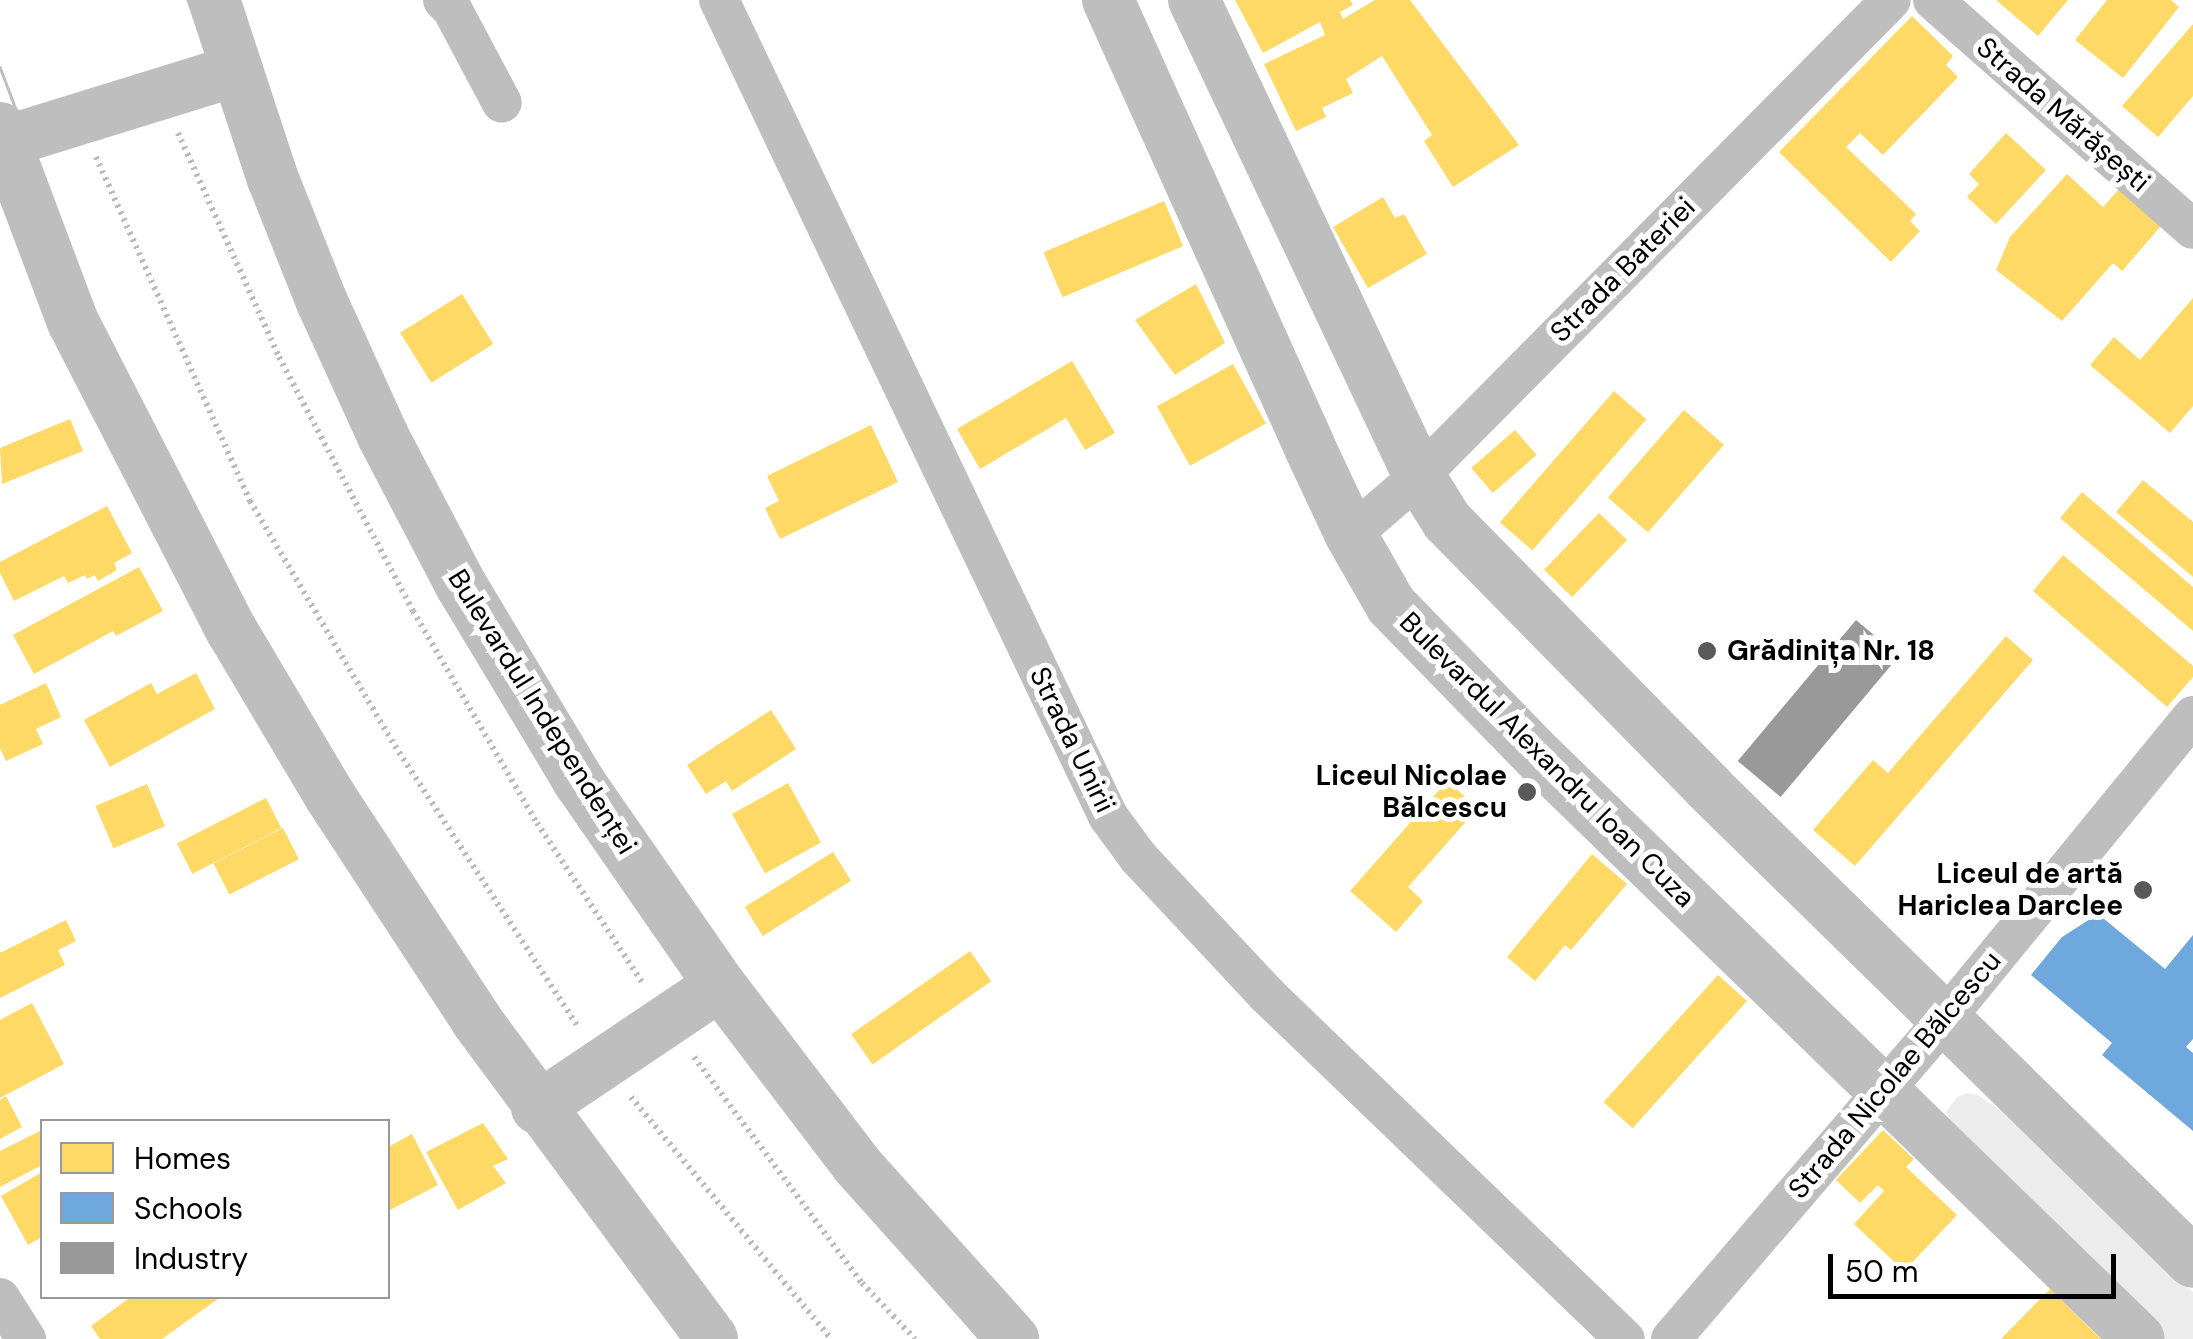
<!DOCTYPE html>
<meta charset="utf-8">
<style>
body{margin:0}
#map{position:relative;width:2193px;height:1339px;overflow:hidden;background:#fff;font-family:"DM Sans",sans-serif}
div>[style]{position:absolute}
.green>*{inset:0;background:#ececec}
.homes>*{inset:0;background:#ffd966;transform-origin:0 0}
.schools>*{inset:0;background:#6fa8dc}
.industry>*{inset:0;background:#999;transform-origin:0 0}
.path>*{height:6px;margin-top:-3px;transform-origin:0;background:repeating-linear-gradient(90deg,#b9b9b9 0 2.5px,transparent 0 7.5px)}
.minor>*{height:40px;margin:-20px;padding:0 20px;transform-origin:20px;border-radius:20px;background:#bebebe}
.major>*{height:52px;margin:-26px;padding:0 26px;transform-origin:26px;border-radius:26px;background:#bebebe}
.tram>*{height:2.5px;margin:-1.25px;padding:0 1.25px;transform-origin:1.25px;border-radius:1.25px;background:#bebebe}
.dots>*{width:28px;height:28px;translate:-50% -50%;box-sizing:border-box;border:5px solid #fff;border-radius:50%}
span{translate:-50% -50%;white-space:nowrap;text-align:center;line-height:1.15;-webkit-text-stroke:10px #fff;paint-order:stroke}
.street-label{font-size:28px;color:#000}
.poi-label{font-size:28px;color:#000;font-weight:700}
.left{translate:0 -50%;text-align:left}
.right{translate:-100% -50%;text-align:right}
.legend{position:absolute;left:40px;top:1119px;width:350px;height:180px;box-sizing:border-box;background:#fff;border:2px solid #999;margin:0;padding:12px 18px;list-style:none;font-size:30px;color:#000}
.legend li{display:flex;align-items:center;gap:20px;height:50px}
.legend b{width:50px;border:2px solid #999}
.scale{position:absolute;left:1828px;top:1254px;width:288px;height:45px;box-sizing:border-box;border:5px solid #000;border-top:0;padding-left:12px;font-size:30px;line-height:35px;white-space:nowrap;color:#000;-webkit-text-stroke:8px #fff;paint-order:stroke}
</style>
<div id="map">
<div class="green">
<i style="clip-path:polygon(1966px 1093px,1978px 1095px,2001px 1111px,2193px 1292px,2193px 1339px,2166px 1339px,1957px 1134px,1946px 1112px,1957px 1097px)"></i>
</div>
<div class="homes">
<i style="clip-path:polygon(1235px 0,1350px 0,1353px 5px,1340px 12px,1343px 19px,1375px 0,1410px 0,1519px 145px,1453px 187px,1424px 141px,1432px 135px,1382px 56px,1346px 79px,1353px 93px,1322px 108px,1326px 117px,1296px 131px,1264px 64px,1325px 35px,1320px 22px,1263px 53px)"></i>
<i style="clip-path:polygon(1996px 0,2068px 0,2038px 36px)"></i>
<i style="clip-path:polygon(2107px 0,2171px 0,2179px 7px,2123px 78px,2075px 40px)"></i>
<i style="clip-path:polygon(1912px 16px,1953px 56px,1946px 65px,1958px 77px,1883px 155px,1860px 133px,1846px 147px,1916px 214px,1910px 221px,1920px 231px,1891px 262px,1779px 152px)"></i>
<i style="clip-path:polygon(2193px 24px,2193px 96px,2158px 137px,2122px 106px)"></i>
<i style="clip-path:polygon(2006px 133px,2046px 170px,1996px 224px,1967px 197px,1979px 184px,1969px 174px)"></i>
<i style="clip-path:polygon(2067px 174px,2103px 207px,2119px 189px,2161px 226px,2122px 271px,2113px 263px,2062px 321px,1996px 270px,2010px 237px)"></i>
<i style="clip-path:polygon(1383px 197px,1395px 218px,1404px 214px,1427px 254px,1368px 288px,1333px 227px)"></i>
<i style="left:1164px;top:201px;width:49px;height:131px;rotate:67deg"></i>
<i style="clip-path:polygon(1196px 284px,1225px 343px,1175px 375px,1135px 320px)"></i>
<i style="left:462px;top:294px;width:59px;height:73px;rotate:58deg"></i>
<i style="clip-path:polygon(2193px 298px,2193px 406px,2170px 433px,2090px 365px,2114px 337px,2140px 360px)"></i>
<i style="clip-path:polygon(1072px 361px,1115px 433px,1085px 450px,1066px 418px,980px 469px,957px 429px)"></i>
<i style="left:1233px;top:364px;width:68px;height:87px;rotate:61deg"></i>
<i style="left:1614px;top:391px;width:43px;height:174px;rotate:41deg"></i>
<i style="left:1684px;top:410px;width:53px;height:116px;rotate:41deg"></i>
<i style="clip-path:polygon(70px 419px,83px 451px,2px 484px,0 448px)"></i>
<i style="clip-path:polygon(871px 425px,898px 482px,780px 539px,765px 508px,779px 501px,767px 476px)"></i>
<i style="left:1515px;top:430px;width:33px;height:58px;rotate:49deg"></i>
<i style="clip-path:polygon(2143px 480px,2193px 522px,2193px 577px,2116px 512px)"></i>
<i style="clip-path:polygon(2082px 492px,2193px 587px,2193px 631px,2060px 518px)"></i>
<i style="clip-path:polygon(107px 506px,132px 553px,114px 563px,117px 570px,98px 581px,95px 575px,87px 579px,85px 575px,68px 583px,64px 576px,14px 601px,0 573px,0 562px)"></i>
<i style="left:1599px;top:513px;width:39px;height:79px;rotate:44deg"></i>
<i style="clip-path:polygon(2063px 555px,2193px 666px,2193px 677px,2167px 707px,2033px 591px)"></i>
<i style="clip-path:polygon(139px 567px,163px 611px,116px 636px,113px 631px,34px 674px,13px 635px)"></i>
<i style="clip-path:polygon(2006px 636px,2033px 660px,1855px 866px,1813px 830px,1873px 760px,1888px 773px)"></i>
<i style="clip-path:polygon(196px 673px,215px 709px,110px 767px,84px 720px,151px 683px,157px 694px)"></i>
<i style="clip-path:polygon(46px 683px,61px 717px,36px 729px,43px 744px,6px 761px,0 748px,0 705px)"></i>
<i style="clip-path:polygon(771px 710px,796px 749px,732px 791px,726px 781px,706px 794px,687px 765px)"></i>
<i style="clip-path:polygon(1447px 781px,1478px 808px,1408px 887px,1423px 901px,1396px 932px,1350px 891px)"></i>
<i style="left:788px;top:783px;width:68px;height:64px;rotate:61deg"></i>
<i style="left:147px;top:784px;width:46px;height:56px;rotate:67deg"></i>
<i style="left:266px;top:798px;width:34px;height:100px;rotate:63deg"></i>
<i style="left:283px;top:828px;width:35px;height:78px;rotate:63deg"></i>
<i style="left:833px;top:852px;width:34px;height:104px;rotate:58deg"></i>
<i style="clip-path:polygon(1592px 854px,1627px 884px,1571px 950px,1565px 945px,1535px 981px,1507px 957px)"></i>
<i style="clip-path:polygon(66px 920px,76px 941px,58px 950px,65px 965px,0 998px,0 953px)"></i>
<i style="left:970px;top:951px;width:37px;height:145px;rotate:55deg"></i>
<i style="left:1718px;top:975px;width:39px;height:171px;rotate:42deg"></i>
<i style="clip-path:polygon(32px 1003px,64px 1064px,0 1098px,0 1020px)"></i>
<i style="clip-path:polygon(6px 1096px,22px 1127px,0 1139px,0 1100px)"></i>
<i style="clip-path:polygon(483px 1123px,508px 1159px,493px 1166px,506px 1183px,458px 1210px,426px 1152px)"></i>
<i style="clip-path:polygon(42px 1130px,42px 1165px,0 1187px,0 1151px)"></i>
<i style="clip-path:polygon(1883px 1130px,1914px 1159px,1906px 1167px,1957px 1215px,1904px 1271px,1854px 1224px,1884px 1191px,1878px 1185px,1860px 1203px,1836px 1180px)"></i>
<i style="clip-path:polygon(412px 1134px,438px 1185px,388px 1211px,388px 1147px)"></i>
<i style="clip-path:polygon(42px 1172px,42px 1237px,28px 1245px,1px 1196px)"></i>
<i style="clip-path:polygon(2050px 1289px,2101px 1339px,2001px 1339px)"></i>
<i style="clip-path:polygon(132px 1296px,222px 1296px,162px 1339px,100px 1339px,91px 1326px)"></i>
</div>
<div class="schools">
<i style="clip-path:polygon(2098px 914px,2165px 969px,2193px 935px,2193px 1039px,2186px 1047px,2193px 1053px,2193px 1131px,2102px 1055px,2112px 1043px,2031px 975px,2062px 937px)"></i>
</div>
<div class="industry">
<i style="left:1856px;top:620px;width:56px;height:184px;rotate:40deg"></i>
</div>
<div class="path">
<i style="left:178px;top:133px;width:246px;rotate:65.7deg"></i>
<i style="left:279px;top:357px;width:287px;rotate:62.2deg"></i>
<i style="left:413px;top:611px;width:246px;rotate:59.7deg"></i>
<i style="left:537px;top:823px;width:194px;rotate:56.6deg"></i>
<i style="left:96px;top:157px;width:377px;rotate:65.9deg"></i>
<i style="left:250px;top:501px;width:285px;rotate:59.4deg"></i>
<i style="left:395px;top:746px;width:335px;rotate:56.9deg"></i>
<i style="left:694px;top:1057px;width:282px;rotate:53.4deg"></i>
<i style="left:862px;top:1283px;width:77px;rotate:46.6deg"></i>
<i style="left:631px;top:1097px;width:314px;rotate:50.4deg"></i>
</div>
<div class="minor">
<i style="left:443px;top:0;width:13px;rotate:45deg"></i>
<i style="left:452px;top:9px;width:106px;rotate:62deg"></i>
<i style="left:719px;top:0;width:904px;rotate:64.51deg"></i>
<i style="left:1108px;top:816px;width:51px;rotate:53.8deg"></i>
<i style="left:1138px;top:857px;width:187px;rotate:46.9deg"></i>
<i style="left:1266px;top:994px;width:498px;rotate:43.9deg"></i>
<i style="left:1933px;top:0;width:346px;rotate:41.4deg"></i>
<i style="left:1351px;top:535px;width:90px;rotate:-40.9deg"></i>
<i style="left:1419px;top:476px;width:670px;rotate:-45.24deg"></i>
<i style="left:0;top:1298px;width:49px;rotate:57.6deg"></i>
<i style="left:1671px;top:1339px;width:420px;rotate:-49.4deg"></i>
<i style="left:1944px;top:1020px;width:393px;rotate:-50.7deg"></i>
</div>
<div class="major">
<i style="left:214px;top:0;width:188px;rotate:71.8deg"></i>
<i style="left:273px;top:179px;width:132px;rotate:68.3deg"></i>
<i style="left:322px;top:302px;width:147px;rotate:65.5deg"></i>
<i style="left:383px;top:436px;width:168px;rotate:62.4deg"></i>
<i style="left:461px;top:585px;width:231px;rotate:59deg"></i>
<i style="left:580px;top:783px;width:246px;rotate:55.3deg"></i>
<i style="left:720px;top:985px;width:226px;rotate:52.7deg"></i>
<i style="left:857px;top:1165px;width:234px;rotate:48.1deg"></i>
<i style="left:1108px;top:0;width:491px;rotate:65.7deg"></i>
<i style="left:1310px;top:448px;width:96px;rotate:64.8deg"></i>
<i style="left:1351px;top:535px;width:81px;rotate:60.3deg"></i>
<i style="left:1391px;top:605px;width:214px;rotate:45.8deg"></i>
<i style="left:1540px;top:758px;width:834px;rotate:44.13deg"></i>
<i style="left:1194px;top:0;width:526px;rotate:64.7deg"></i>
<i style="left:1419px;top:476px;width:53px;rotate:58.1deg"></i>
<i style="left:1447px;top:521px;width:374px;rotate:45.5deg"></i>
<i style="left:1709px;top:788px;width:677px;rotate:44.4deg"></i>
<i style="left:0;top:128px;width:207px;rotate:69.4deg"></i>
<i style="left:73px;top:322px;width:348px;rotate:62.8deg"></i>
<i style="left:232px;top:631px;width:192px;rotate:59.3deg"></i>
<i style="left:330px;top:796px;width:269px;rotate:56.8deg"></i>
<i style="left:477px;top:1021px;width:395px;rotate:53.5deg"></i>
<i style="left:5px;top:142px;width:243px;rotate:-17.2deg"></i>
<i style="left:537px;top:1108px;width:220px;rotate:-33.9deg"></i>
</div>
<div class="tram">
<i style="left:188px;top:0;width:253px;rotate:69.6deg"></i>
<i style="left:276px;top:237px;width:298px;rotate:66.3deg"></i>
<i style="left:396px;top:510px;width:323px;rotate:60.3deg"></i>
<i style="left:556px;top:791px;width:444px;rotate:53.9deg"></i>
<i style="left:818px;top:1150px;width:249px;rotate:49.4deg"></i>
<i style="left:0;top:67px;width:251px;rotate:69.3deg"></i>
<i style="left:89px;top:302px;width:394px;rotate:63.1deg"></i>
<i style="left:267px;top:653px;width:441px;rotate:58.1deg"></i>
<i style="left:500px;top:1028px;width:388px;rotate:53.3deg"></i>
</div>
<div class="dots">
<i style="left:1707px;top:651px;background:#595959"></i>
<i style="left:1527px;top:792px;background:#595959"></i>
<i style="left:2143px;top:890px;background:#595959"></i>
</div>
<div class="street-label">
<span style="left:2063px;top:115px;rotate:41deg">Strada Mărășești</span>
<span style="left:1623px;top:270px;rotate:-45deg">Strada Bateriei</span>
<span style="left:542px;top:712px;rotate:58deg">Bulevardul Independenței</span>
<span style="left:1072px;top:740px;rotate:64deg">Strada Unirii</span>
<span style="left:1547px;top:760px;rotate:45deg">Bulevardul Alexandru Ioan Cuza</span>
<span style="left:1895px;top:1075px;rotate:-50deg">Strada Nicolae Bălcescu</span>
</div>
<div class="poi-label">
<span class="left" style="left:1727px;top:651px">Grădinița Nr. 18</span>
<span class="right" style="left:1507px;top:792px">Liceul Nicolae<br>Bălcescu</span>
<span class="right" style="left:2123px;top:890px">Liceul de artă<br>Hariclea Darclee</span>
</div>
<ul class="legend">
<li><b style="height:28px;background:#ffd966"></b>Homes</li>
<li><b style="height:28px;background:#6fa8dc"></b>Schools</li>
<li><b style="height:28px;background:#999"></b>Industry</li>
</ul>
<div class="scale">50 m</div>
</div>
